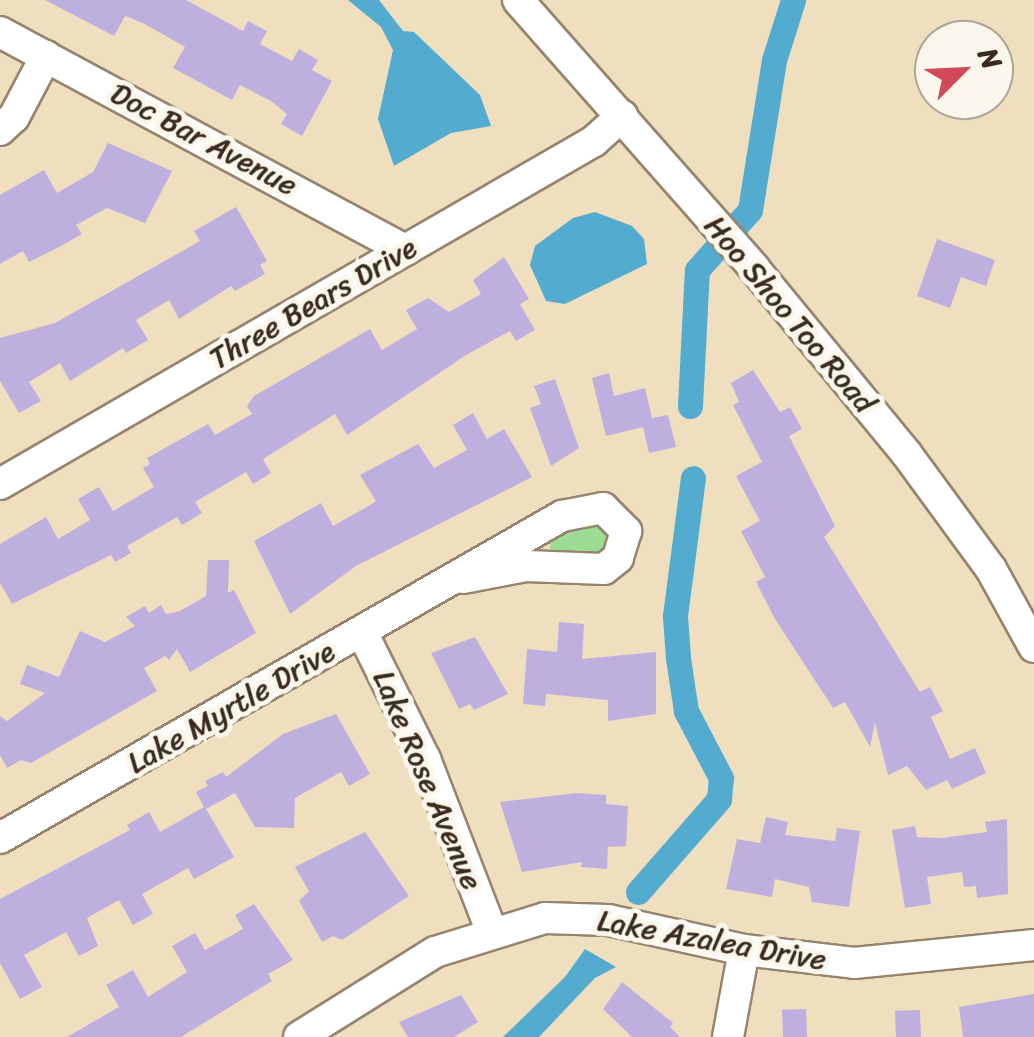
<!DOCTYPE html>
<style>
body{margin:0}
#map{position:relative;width:1034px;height:1037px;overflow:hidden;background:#f0dfbf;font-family:Sriracha,sans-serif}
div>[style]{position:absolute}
.green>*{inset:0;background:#9ddd93}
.water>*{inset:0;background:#53abd0}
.canal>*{height:25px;margin:-12.5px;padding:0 12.5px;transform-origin:12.5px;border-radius:12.5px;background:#53abd0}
.building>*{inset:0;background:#bdb0df;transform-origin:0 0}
.roads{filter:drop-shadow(2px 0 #96846e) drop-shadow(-2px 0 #96846e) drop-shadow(0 2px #96846e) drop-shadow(0 -2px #96846e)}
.minor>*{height:30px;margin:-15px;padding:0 15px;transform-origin:15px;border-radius:15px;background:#fff}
span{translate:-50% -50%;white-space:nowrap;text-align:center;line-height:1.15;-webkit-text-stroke:10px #fbf7ec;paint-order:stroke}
.street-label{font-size:30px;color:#3b2a1e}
.north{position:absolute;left:914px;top:20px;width:100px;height:100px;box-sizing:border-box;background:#fbf7ec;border:2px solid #aea59a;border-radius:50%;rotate:66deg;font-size:28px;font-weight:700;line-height:40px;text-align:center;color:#3b2a1e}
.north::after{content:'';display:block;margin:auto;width:35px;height:45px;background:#d1495b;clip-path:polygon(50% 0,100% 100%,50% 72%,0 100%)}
</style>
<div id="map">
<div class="green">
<i style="clip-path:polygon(597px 520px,612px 534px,602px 555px,551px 555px,550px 540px)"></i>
</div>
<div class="water">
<i style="clip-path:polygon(348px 0,379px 0,403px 31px,414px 32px,480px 95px,491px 126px,451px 133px,394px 166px,378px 119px,393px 50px,381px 27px)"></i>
<i style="clip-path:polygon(595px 212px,632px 226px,644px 239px,647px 264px,565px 304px,546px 301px,530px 265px,535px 246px,573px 218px)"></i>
<i style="clip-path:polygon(585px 949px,616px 967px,595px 978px,539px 1037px,503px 1037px,565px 977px)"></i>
</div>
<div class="canal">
<i style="left:690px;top:406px;width:136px;rotate:-87.1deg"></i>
<i style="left:697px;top:270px;width:80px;rotate:-48.5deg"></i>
<i style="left:750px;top:210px;width:152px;rotate:-80.9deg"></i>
<i style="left:774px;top:60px;width:63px;rotate:-72.4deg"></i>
<i style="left:638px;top:892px;width:123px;rotate:-48.9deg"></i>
<i style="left:719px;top:799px;width:21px;rotate:-85deg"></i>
<i style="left:721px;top:778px;width:76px;rotate:-117.6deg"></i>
<i style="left:686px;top:711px;width:54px;rotate:-98.6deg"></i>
<i style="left:678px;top:658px;width:42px;rotate:-94.1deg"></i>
<i style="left:675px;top:616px;width:139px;rotate:-82.6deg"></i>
</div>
<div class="building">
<i style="clip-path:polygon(45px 0,186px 0,243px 31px,248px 21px,267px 31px,260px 44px,292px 61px,299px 49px,318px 60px,312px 70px,332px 81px,302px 136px,281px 124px,287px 114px,271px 101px,240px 85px,232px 100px,173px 68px,185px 47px,143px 23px,125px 16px,114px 36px)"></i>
<i style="clip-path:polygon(108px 143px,172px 171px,145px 223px,107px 208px,76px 225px,82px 234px,59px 247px,29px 262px,23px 251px,0 264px,0 195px,44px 170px,57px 193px,93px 172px)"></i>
<i style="clip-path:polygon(236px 207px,267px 261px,260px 265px,265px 274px,235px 291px,231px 286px,179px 319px,169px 300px,136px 320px,148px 340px,126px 353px,123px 348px,70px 381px,60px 363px,29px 382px,41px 401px,19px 413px,0 381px,0 338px,55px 323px,200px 241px,194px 231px)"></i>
<i style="clip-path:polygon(937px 239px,995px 260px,986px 286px,961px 277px,950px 308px,917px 296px)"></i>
<i style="clip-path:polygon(504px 257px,529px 299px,520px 304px,535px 330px,516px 341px,510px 331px,466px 355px,347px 435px,335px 414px,263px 459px,271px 473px,253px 484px,246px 472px,195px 502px,202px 513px,182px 525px,177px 517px,127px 546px,131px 553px,115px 562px,111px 555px,12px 604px,0 583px,0 544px,46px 517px,58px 539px,90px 520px,78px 499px,99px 487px,113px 511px,154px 487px,143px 468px,150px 464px,147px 458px,208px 424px,215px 435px,252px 414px,247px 406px,254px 396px,370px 329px,382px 350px,417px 329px,406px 310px,428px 298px,449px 312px,481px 294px,473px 280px)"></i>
<i style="clip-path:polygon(753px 370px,780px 412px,790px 407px,802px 429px,789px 436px,835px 526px,824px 537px,920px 692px,930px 687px,943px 711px,931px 717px,950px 759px,975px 748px,986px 773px,952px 789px,947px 780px,926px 790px,907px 766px,888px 775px,875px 723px,870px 747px,845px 702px,833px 708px,775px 619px,756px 582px,765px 577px,741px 531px,760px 521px,736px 476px,762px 462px,733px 405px,739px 402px,731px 383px)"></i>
<i style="clip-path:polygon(609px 373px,614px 396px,645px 388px,652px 418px,668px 415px,676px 447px,649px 453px,643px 427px,606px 436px,592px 378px)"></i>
<i style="clip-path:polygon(555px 379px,579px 448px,551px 466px,530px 408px,541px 404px,534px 386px)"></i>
<i style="clip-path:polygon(473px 413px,487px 439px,504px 429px,532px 477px,356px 566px,290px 614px,254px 541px,321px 503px,333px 526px,372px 504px,376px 501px,360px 475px,418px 444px,434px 468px,467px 450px,453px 425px)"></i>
<i style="clip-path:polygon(208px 560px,229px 560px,228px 593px,234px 590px,256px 633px,190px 672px,177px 649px,169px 660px,165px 656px,144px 668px,157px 691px,31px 763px,21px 760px,7px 768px,0 755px,0 716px,7px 721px,45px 693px,20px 684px,27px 665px,59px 677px,80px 631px,105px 642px,135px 626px,126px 617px,145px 606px,149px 613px,161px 605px,166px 614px,180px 611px,206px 596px)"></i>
<i style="clip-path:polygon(559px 622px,584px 624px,582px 659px,656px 652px,656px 714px,608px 721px,608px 700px,546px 694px,545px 706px,523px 704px,527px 649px,557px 652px)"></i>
<i style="clip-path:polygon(475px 637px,508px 694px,474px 710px,470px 704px,459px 709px,431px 653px)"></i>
<i style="clip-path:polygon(336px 714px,370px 774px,349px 786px,341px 772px,295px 798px,294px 828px,255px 827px,235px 793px,206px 809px,234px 857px,194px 879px,188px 868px,142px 894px,153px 914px,133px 925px,119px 900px,87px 918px,98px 946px,79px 956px,66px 932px,24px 955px,42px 987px,20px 999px,0 963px,0 899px,130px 830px,127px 825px,149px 812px,160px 832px,204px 807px,196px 792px,208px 786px,205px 781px,223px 772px,226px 777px,283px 734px)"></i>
<i style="clip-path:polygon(577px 793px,606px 795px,606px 804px,628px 806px,626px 846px,608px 847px,607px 869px,581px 867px,582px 862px,522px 872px,500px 802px)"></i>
<i style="clip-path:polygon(766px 817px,788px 822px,785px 835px,835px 841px,837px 828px,860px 831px,849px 907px,812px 902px,809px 887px,775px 879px,772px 897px,726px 889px,737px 839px,760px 843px)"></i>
<i style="clip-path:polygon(1007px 819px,1008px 894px,977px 898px,976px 886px,964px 887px,962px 872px,927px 877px,931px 904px,905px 908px,892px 830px,915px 826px,917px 837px,942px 838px,987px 832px,985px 822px)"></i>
<i style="clip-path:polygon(365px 832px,409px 896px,342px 940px,333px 936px,322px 942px,299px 901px,309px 891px,295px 867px)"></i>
<i style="clip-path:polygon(254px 904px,293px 960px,268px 974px,272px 981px,181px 1037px,67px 1037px,119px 1007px,106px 985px,133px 970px,148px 997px,187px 972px,172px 946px,195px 933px,205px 950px,243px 929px,235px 915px)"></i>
<i style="clip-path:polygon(622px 982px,673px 1023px,670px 1027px,680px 1037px,632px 1037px,603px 1009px)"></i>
<i style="clip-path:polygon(1034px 994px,1034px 1037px,963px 1037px,959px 1007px)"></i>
<i style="clip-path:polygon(461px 995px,478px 1022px,454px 1037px,408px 1037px,399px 1022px)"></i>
<i style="left:806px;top:1009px;width:28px;height:24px;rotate:88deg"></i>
<i style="left:920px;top:1010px;width:27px;height:25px;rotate:88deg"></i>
</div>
<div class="roads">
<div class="minor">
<i style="left:518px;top:0;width:357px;rotate:48.6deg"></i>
<i style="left:754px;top:268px;width:239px;rotate:50.6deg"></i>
<i style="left:906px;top:453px;width:144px;rotate:53.8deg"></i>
<i style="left:991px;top:569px;width:89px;rotate:61.1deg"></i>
<i style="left:0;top:32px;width:460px;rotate:28.3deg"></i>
<i style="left:0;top:130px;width:19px;rotate:-43deg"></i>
<i style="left:14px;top:117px;width:69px;rotate:-62.3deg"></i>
<i style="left:0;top:484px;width:686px;rotate:-30deg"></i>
<i style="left:594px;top:141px;width:38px;rotate:-42deg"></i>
<i style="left:362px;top:632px;width:142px;rotate:63.6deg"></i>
<i style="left:425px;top:759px;width:183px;rotate:68.9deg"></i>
<i style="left:0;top:838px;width:648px;rotate:-29.81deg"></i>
<i style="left:562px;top:516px;width:42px;rotate:-11deg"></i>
<i style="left:603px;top:508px;width:33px;rotate:45deg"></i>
<i style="left:626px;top:531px;width:28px;rotate:107deg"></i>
<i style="left:618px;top:558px;width:18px;rotate:142deg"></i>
<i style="left:604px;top:569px;width:78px;rotate:-177.8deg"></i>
<i style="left:526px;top:566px;width:64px;rotate:169.2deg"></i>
<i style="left:299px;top:1037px;width:160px;rotate:-32deg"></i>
<i style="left:435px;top:952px;width:115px;rotate:-17.2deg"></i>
<i style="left:545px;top:918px;width:63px;rotate:1.8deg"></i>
<i style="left:608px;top:920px;width:139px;rotate:12.4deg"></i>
<i style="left:744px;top:950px;width:111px;rotate:6.7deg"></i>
<i style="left:854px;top:963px;width:181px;rotate:-5.7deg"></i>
<i style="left:728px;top:1037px;width:88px;rotate:-79.6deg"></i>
</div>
</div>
<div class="street-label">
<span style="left:204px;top:139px;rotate:28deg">Doc Bar Avenue</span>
<span style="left:313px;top:303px;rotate:-30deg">Three Bears Drive</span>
<span style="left:790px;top:314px;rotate:50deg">Hoo Shoo Too Road</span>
<span style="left:231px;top:707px;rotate:-30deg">Lake Myrtle Drive</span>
<span style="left:428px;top:780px;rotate:67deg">Lake Rose Avenue</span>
<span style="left:712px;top:940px;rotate:10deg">Lake Azalea Drive</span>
</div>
<div class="north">N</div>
</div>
